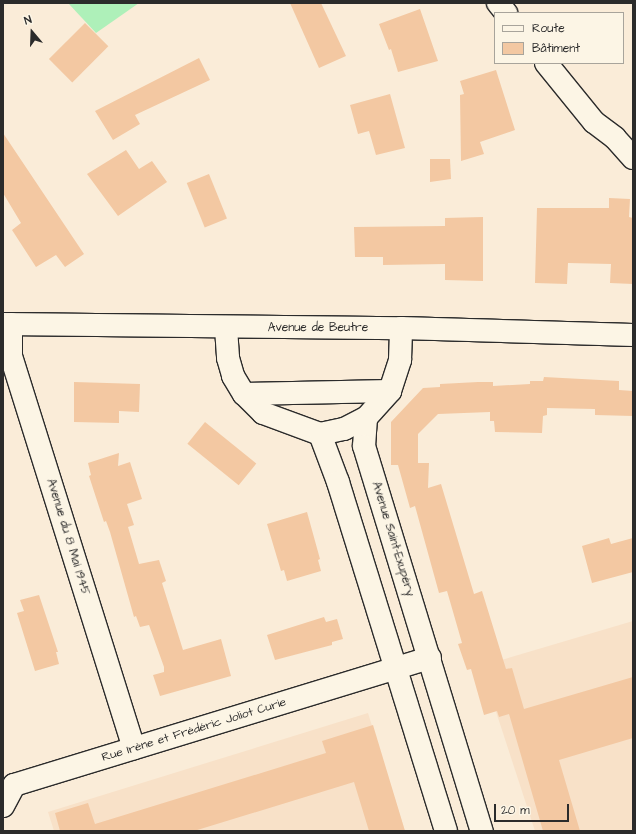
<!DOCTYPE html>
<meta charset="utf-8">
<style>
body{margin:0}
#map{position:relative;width:636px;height:834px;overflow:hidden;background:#faecd8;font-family:"Architects Daughter",sans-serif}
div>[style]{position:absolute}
.built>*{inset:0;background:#f8e1c8}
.green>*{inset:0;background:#aef0b9}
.building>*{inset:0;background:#f3c8a2;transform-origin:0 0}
.roads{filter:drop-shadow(1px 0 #2b2b2b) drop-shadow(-1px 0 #2b2b2b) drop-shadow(0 1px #2b2b2b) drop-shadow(0 -1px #2b2b2b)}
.minor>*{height:22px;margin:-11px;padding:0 11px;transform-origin:11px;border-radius:11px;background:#fcf5e5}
span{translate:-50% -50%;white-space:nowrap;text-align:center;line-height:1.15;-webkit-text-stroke:4px #fcf5e5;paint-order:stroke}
.street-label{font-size:12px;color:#2b2b2b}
.frame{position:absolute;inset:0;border:4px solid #2b2b2b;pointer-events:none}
.legend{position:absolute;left:494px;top:12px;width:130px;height:52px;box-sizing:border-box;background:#fcf5e5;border:1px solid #a8a49b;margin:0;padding:5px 7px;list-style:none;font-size:12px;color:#2b2b2b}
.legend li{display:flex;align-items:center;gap:8px;height:20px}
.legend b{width:20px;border:1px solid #a8a49b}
.north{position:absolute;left:12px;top:12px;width:40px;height:40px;-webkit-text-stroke:3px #fcf5e5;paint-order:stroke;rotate:341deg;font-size:11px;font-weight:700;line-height:16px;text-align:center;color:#2b2b2b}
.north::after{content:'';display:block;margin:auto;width:14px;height:18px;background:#2b2b2b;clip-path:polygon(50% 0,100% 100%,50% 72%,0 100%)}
.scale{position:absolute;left:494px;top:804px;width:75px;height:18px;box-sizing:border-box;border:2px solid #2b2b2b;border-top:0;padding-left:5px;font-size:12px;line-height:14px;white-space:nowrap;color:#2b2b2b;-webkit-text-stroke:3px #fcf5e5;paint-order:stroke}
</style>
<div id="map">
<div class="built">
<i style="clip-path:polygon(633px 621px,633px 831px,535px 831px,481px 666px)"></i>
<i style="clip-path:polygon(368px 713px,405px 831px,54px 831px,48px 812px)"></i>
</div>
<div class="green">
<i style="clip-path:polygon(68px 3px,139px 3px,96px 33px)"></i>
</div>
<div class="building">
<i style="clip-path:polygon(290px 3px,321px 3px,346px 56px,319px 68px)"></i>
<i style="clip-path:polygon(420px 9px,438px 61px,398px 72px,391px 49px,389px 50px,379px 24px)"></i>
<i style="left:85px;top:23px;width:33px;height:51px;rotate:45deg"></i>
<i style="clip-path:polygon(199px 58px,210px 80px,135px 115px,140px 124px,113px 140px,95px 111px)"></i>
<i style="clip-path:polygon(496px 70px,515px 130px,480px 142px,484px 154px,461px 161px,460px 95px,464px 94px,460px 81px)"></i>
<i style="clip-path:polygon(390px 94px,405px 148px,376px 155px,369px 131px,358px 134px,350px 105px)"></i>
<i style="clip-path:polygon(3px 133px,84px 254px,65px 267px,56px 255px,36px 267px,12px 230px,21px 223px,3px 193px)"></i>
<i style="clip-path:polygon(126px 150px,139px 169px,152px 161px,167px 182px,118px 216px,87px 174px)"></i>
<i style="clip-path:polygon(430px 159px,450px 159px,451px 179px,430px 182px)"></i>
<i style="left:209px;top:174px;width:48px;height:24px;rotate:68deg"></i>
<i style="clip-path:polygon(609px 198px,630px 199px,629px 217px,633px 218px,633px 284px,610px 283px,611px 264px,568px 263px,567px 284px,535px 283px,537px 208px,609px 208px)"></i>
<i style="clip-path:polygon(483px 217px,483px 281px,445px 280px,445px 264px,383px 265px,383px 257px,355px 257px,354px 227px,445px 226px,445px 218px)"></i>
<i style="clip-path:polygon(544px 377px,619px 381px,619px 390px,633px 391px,633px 416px,595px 415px,595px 409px,547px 408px,547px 415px,543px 416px,542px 433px,495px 432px,494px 421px,490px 421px,490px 412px,438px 414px,418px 434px,418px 463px,429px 463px,428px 488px,441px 484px,474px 594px,482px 591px,506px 669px,512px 668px,524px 709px,633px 677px,633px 738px,559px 760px,580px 831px,543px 831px,509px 714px,499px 717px,497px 711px,484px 715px,471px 669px,467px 670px,458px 644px,462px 643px,447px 591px,439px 593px,415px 506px,410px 508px,398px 465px,391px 465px,391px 422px,423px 388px,440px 387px,440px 384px,478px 382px,493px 382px,493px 386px,530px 384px,530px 381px,543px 381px)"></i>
<i style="clip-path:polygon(74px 382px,140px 384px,139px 412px,119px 411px,119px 423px,74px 422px)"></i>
<i style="left:205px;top:422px;width:66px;height:28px;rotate:39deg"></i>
<i style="clip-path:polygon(119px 453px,118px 466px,130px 462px,142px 499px,127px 504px,134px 525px,128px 527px,139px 564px,159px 560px,166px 581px,162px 583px,183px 650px,221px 639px,231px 676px,160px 696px,153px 675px,164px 672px,164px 667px,149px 625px,140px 627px,136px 616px,134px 617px,110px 532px,106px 521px,104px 522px,89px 476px,91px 475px,88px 463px)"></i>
<i style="clip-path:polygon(307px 512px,320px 559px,318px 560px,321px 571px,287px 581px,284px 570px,281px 571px,267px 524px)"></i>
<i style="clip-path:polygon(609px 538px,611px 544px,633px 538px,633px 572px,592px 583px,582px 546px)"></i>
<i style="clip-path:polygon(39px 595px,58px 652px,56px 652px,59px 664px,35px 671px,17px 613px,24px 611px,20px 600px)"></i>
<i style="clip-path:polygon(324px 617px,326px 622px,337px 619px,343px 639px,332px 642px,332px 645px,275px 660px,267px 635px)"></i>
<i style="clip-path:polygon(373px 725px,405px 831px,369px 831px,354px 782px,194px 831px,60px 831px,55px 813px,88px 803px,95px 824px,326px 753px,322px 741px)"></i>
</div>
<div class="roads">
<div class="minor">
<i style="left:498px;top:3px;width:13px;rotate:51deg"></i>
<i style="left:546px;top:63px;width:76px;rotate:50.9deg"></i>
<i style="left:594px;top:122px;width:26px;rotate:37deg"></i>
<i style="left:615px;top:138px;width:27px;rotate:48deg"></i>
<i style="left:3px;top:324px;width:398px;rotate:0.6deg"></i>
<i style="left:401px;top:328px;width:232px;rotate:1.7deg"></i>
<i style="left:11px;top:324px;width:32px;rotate:90deg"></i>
<i style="left:11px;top:356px;width:411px;rotate:72.6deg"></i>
<i style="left:226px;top:328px;width:30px;rotate:86deg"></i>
<i style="left:228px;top:358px;width:19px;rotate:74deg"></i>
<i style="left:233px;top:376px;width:21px;rotate:59deg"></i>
<i style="left:244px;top:394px;width:27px;rotate:45deg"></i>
<i style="left:263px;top:413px;width:61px;rotate:20.2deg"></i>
<i style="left:320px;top:434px;width:25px;rotate:-12deg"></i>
<i style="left:344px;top:429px;width:25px;rotate:-27deg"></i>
<i style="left:366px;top:418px;width:36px;rotate:-48deg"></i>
<i style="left:390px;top:391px;width:33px;rotate:-72deg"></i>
<i style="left:400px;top:360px;width:32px;rotate:-88deg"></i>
<i style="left:244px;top:394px;width:146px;rotate:-1.2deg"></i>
<i style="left:366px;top:418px;width:28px;rotate:94deg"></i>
<i style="left:364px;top:446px;width:403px;rotate:73deg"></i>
<i style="left:320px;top:434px;width:51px;rotate:69.4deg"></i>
<i style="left:338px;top:482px;width:365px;rotate:72.8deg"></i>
<i style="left:3px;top:806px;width:24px;rotate:-62deg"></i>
<i style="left:14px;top:785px;width:435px;rotate:-17deg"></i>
</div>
</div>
<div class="street-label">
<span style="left:318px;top:328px">Avenue de Beutre</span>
<span style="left:68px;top:537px;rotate:73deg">Avenue du 8 Mai 1945</span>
<span style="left:393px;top:539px;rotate:73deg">Avenue Saint-Exupéry</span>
<span style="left:194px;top:730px;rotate:-17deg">Rue Irène et Frédéric Joliot Curie</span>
</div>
<div class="frame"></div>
<ul class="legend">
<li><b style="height:5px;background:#fcf5e5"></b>Route</li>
<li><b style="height:11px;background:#f3c8a2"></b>Bâtiment</li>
</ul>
<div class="north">N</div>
<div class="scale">20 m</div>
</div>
